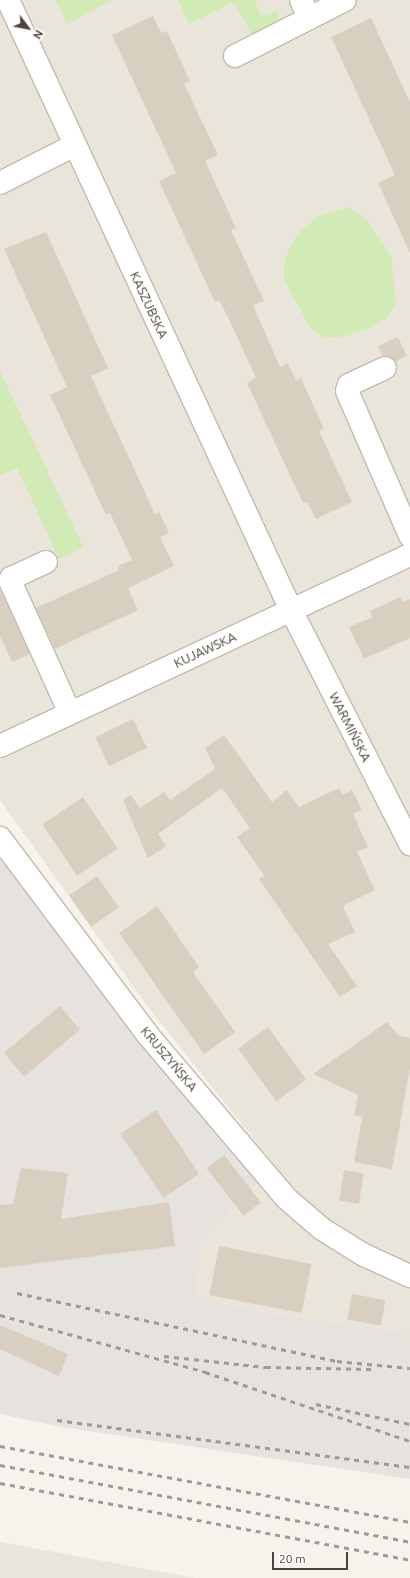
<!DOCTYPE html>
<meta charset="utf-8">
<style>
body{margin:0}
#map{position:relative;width:410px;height:1578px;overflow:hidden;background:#f6f3ec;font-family:Ubuntu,sans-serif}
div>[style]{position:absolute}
.residential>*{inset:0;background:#eae5da}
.industrial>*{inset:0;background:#e6e2dd}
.green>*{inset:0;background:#d2eab5}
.building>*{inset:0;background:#d8cfc1;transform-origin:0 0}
.roads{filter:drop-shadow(1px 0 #c2bbae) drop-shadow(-1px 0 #c2bbae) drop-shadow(0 1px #c2bbae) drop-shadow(0 -1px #c2bbae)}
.minor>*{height:22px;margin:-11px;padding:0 11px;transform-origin:11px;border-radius:11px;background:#fff}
.rail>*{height:3px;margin-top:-1.5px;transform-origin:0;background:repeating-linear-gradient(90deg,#9a9a9a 0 5px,transparent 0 10px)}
span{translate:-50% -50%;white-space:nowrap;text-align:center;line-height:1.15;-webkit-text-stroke:4px #fff;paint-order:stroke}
.street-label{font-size:13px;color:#4b4439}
.north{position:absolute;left:8px;top:8px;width:40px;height:40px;-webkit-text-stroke:3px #fff;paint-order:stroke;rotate:122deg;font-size:11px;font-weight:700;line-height:16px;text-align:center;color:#4b4439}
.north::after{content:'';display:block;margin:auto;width:14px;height:18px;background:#4b4439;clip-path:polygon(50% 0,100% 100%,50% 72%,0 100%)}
.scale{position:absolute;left:272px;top:1552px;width:76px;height:18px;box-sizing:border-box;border:2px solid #4b4439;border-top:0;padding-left:5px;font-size:12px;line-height:14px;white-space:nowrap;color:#4b4439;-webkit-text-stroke:3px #fff;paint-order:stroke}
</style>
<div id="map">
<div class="residential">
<i style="clip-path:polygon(0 0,410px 0,410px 1333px,286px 1316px,196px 1299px,202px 1243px,276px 1167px,151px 1011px,0 800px)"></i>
<i style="clip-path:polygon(0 1542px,195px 1578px,0 1578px)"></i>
</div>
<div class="industrial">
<i style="clip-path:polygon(0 854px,260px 1182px,202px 1243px,196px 1299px,286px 1316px,410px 1333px,410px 1479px,62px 1427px,0 1414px)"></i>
</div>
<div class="green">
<i style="clip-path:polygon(56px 0,113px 0,67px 24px)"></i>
<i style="clip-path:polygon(178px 0,254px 0,261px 16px,278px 11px,278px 19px,275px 26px,253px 37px,234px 2px,189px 24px)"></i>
<i style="clip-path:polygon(349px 207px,366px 218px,391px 255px,396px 303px,387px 318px,371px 328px,339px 338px,322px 337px,311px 329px,284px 280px,284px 263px,292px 242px,303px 228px,320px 216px)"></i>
<i style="clip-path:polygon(0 371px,84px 548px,59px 559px,17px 468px,0 475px)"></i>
</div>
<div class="building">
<i style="clip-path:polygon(153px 16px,161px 33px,167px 31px,190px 81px,184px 84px,218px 155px,205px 161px,236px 228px,231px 230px,264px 301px,253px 305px,280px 367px,288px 363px,296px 381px,301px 378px,324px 429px,319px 431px,352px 502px,316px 519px,307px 502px,303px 503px,247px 383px,256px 378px,228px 317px,219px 300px,215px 302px,159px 181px,176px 173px,112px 35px)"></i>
<i style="clip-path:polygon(371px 18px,410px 102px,410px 253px,378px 183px,395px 175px,331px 37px)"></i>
<i style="clip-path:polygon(46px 232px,108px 368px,91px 376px,155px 514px,159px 512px,169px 533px,160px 537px,174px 566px,128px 588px,138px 610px,55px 649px,36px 608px,119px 570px,118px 566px,132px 560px,110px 513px,106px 515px,50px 395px,67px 387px,4px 249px)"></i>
<i style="clip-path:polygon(398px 337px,407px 356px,395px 362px,383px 356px,378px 346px)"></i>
<i style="clip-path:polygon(0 589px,30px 654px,12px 662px,0 636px)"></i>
<i style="clip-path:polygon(400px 597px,403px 602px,410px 599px,410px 638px,364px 659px,349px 627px,372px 617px,370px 611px)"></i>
<i style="left:133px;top:719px;width:32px;height:42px;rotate:64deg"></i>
<i style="clip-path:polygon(224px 735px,272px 802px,287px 790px,299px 807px,339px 788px,343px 795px,352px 790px,362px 810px,353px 814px,368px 847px,357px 852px,375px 890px,343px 906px,355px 932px,328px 944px,357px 986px,340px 997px,259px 879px,265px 876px,237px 837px,250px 828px,222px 788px,158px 834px,166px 846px,148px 858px,123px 800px,131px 795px,140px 808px,164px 792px,170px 800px,215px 769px,205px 748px)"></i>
<i style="left:83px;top:797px;width:62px;height:49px;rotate:56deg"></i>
<i style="left:97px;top:876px;width:38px;height:34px;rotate:55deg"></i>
<i style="clip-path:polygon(157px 906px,199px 967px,193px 972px,235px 1032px,204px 1054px,119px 933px)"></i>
<i style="left:60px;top:1006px;width:31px;height:73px;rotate:50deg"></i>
<i style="clip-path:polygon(387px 1022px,399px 1036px,410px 1038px,410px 1067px,392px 1169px,354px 1162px,362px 1117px,354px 1115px,358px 1095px,313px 1074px)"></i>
<i style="left:268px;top:1027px;width:65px;height:37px;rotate:54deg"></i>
<i style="left:156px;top:1110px;width:77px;height:43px;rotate:56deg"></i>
<i style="left:224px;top:1155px;width:60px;height:22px;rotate:52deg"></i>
<i style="clip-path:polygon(21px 1168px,68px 1173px,61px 1219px,169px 1202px,175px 1246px,0 1268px,0 1205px,13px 1204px)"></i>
<i style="left:344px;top:1170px;width:20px;height:31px;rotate:9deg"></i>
<i style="left:219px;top:1246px;width:94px;height:50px;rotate:11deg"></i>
<i style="left:352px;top:1294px;width:34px;height:26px;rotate:10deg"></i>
<i style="clip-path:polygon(0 1325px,68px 1354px,59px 1376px,0 1349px)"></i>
</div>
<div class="roads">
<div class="minor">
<i style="left:8px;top:0;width:672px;rotate:65.11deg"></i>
<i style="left:291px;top:610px;width:263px;rotate:63deg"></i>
<i style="left:301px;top:0;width:20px;rotate:66deg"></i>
<i style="left:235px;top:56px;width:123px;rotate:-27deg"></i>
<i style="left:0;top:183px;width:84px;rotate:-26.9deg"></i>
<i style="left:385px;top:368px;width:40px;rotate:155deg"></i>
<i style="left:349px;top:385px;width:6px;rotate:108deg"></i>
<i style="left:347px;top:391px;width:158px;rotate:66.5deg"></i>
<i style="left:46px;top:562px;width:38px;rotate:155deg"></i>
<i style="left:11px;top:578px;width:5px;rotate:90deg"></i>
<i style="left:11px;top:583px;width:143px;rotate:65.6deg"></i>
<i style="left:0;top:746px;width:452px;rotate:-25deg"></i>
<i style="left:0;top:838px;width:245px;rotate:53.1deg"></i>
<i style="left:147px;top:1034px;width:215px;rotate:49.7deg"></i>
<i style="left:286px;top:1198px;width:48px;rotate:40.7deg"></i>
<i style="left:322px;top:1229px;width:49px;rotate:31.8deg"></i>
<i style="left:364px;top:1255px;width:51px;rotate:24.5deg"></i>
</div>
</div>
<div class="rail">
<i style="left:17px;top:1293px;width:327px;rotate:12deg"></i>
<i style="left:337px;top:1361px;width:73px;rotate:5.5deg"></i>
<i style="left:0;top:1315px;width:213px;rotate:15.5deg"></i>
<i style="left:205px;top:1372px;width:216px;rotate:18.6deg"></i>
<i style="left:164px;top:1356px;width:103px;rotate:6.2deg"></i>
<i style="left:266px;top:1367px;width:106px;rotate:1.1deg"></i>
<i style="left:316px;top:1404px;width:96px;rotate:12deg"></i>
<i style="left:57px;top:1420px;width:356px;rotate:7.6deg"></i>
<i style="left:0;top:1446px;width:417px;rotate:10.5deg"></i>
<i style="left:0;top:1465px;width:417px;rotate:10.6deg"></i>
<i style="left:0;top:1483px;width:417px;rotate:10.6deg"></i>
</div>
<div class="street-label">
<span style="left:149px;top:305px;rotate:65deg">KASZUBSKA</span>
<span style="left:205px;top:650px;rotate:-25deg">KUJAWSKA</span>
<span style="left:350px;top:727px;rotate:63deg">WARMIŃSKA</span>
<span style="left:169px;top:1059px;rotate:50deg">KRUSZYŃSKA</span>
</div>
<div class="north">N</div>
<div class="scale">20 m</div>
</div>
